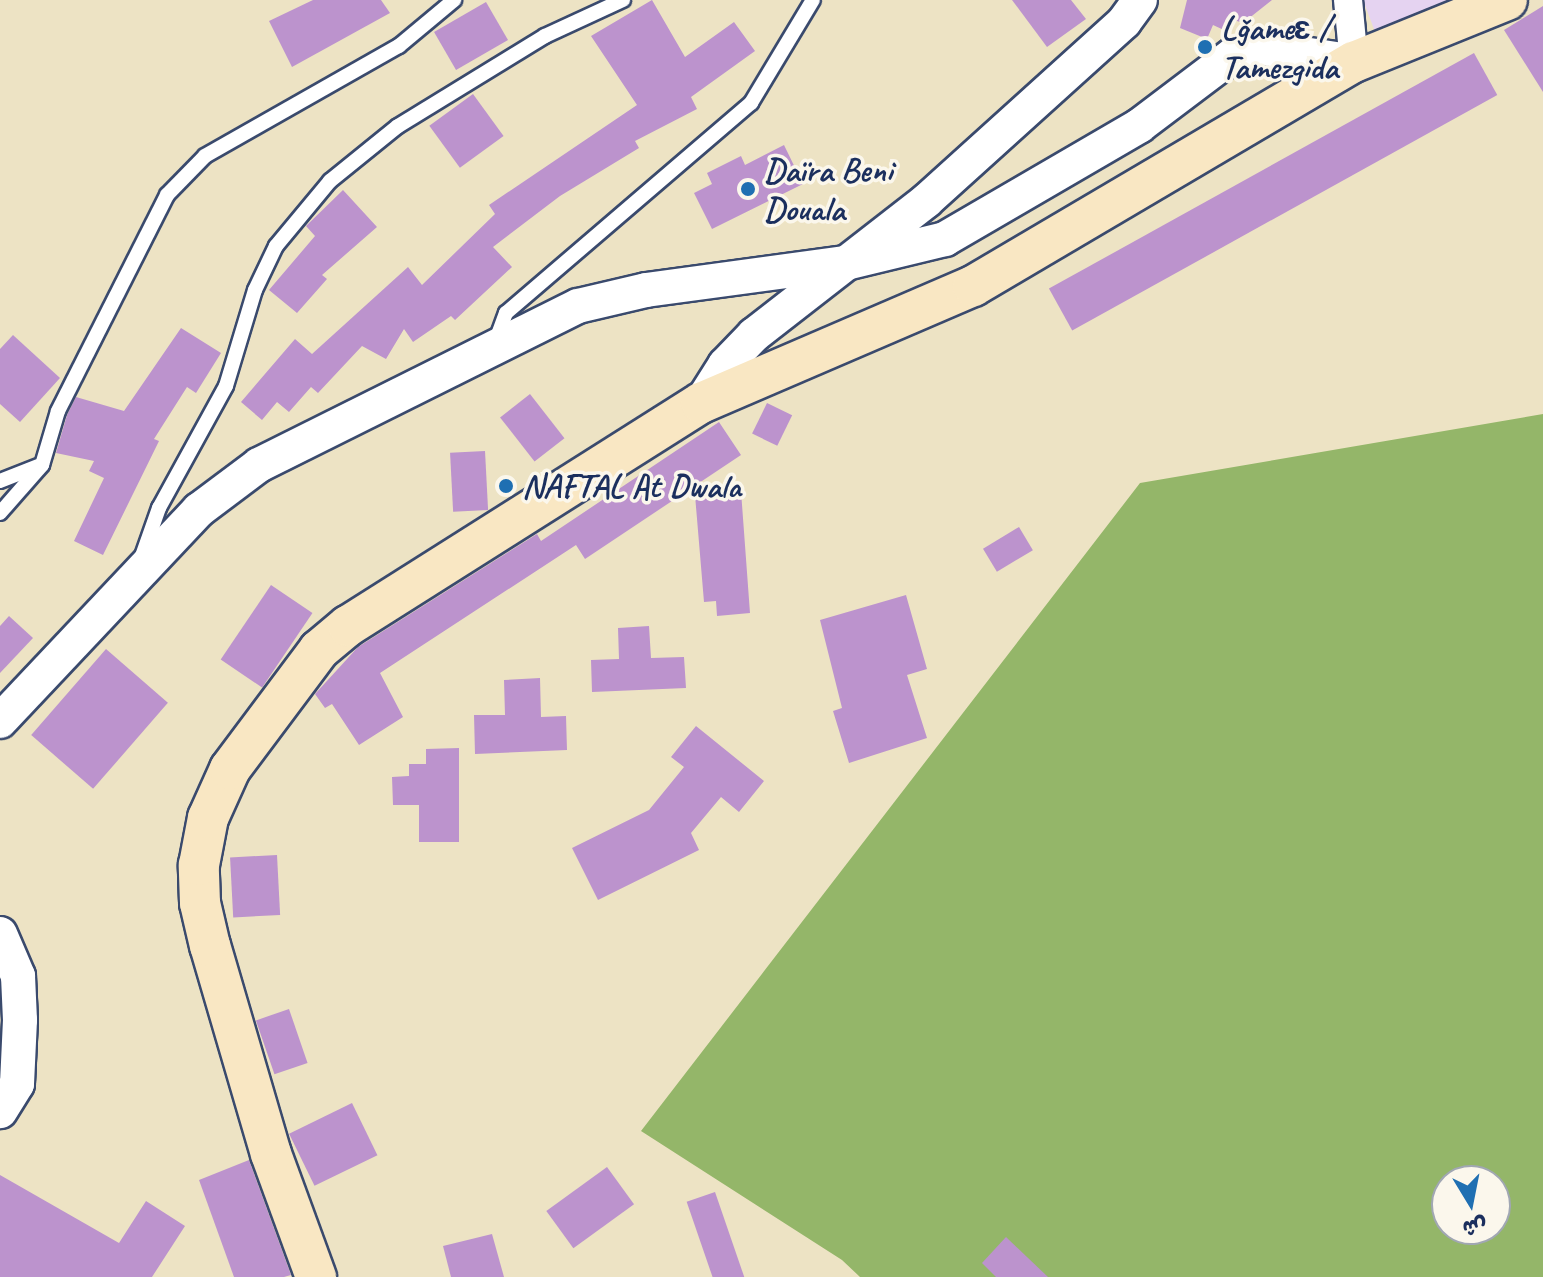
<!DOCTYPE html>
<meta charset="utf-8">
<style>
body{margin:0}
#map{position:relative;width:1543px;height:1277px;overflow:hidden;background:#ede3c4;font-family:Caveat,"Playpen Sans Arabic",sans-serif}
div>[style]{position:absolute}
.built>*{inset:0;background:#e5d3f1}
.forest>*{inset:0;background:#94b669}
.building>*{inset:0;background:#bc93cd;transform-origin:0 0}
.roads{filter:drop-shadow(2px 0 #3a4a6d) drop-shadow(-2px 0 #3a4a6d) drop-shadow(0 2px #3a4a6d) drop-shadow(0 -2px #3a4a6d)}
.service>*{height:14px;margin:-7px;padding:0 7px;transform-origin:7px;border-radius:7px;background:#fff}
.minor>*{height:28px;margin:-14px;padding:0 14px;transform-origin:14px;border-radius:14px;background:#fff}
.tertiary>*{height:34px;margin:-17px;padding:0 17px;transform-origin:17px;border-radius:17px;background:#fff}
.secondary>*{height:40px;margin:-20px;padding:0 20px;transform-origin:20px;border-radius:20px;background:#f9e7c3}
.dots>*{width:22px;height:22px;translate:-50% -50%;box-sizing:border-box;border:4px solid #fbf7ec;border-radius:50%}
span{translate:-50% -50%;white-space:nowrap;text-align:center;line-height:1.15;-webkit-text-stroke:7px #fbf7ec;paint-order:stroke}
.poi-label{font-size:34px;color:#1b2f5e;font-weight:700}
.left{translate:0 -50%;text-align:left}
.north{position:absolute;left:1431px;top:1165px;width:80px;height:80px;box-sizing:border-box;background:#fbf7ec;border:2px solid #a1a7b3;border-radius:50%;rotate:170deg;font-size:22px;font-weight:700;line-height:32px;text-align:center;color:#1b2f5e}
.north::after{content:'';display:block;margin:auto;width:28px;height:36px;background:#1f6fb2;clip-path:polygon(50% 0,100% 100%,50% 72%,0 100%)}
</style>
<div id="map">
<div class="built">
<i style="clip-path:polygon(1363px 0,1464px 0,1377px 37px)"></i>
</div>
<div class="forest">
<i style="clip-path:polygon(evenodd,1543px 414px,1543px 1277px,860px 1277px,842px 1260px,641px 1131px,1140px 483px,1543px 414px,1447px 1181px,1495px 1181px,1495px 1229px,1447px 1229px,1447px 1181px)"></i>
</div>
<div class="building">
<i style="clip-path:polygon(313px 0,381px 0,390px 13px,292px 67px,269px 21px)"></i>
<i style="clip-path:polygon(652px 0,685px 57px,734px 22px,755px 51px,691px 97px,697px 109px,635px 141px,639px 148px,560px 196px,493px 247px,512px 267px,455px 320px,451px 316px,413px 342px,404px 329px,386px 359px,362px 346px,318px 393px,311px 387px,289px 412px,277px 402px,262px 420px,241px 402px,295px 339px,312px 354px,408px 267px,422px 285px,495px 214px,489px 205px,637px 105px,591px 36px)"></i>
<i style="clip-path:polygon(1012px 0,1071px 0,1086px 19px,1047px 47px)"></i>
<i style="clip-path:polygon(1187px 0,1272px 0,1243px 23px,1231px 19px,1226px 31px,1213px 25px,1207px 39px,1180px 28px)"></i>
<i style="left:486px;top:2px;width:44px;height:60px;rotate:60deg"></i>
<i style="clip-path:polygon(1543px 6px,1543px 92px,1504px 30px)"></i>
<i style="left:1474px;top:53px;width:48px;height:486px;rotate:61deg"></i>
<i style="left:473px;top:94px;width:52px;height:54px;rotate:54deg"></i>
<i style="clip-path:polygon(784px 145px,803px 184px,712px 229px,694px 193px,712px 184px,707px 173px,741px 156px,745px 165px)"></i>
<i style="clip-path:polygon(343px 190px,377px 227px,322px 275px,327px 279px,297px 313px,269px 290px,315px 236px,306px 226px)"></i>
<i style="clip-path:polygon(181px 328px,221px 353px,196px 393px,187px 387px,154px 439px,159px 441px,103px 555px,74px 541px,104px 478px,89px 471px,94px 461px,56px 453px,67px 415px,76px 397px,124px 411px)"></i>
<i style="clip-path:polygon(13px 335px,60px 378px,20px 422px,0 404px,0 349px)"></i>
<i style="left:530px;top:394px;width:56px;height:38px;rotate:52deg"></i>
<i style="left:767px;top:403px;width:28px;height:34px;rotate:26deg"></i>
<i style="clip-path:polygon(719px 422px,741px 455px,585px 559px,576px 545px,380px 673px,403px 717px,359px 745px,332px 704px,325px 708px,315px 694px,358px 647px,537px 534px,541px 541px)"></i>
<i style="left:485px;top:451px;width:59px;height:35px;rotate:87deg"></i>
<i style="clip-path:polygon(741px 491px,750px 613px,717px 616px,716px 601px,704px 602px,695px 495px)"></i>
<i style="left:1019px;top:527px;width:27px;height:42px;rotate:59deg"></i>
<i style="left:271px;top:585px;width:50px;height:90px;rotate:34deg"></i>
<i style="clip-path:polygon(906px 595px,927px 669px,907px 675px,927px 738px,849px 763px,833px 711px,842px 708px,820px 620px)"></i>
<i style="clip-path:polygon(9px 616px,33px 638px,0 673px,0 626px)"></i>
<i style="clip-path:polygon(649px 626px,651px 658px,684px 657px,686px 688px,592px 692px,591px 660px,619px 659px,618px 628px)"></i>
<i style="left:106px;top:649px;width:82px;height:114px;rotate:41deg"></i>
<i style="clip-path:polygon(540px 678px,541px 717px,566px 716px,567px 750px,475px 754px,474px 715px,505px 715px,504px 680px)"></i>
<i style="clip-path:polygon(696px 726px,764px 781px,739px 812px,721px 797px,691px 833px,699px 850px,598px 900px,572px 848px,649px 810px,684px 767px,671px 757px)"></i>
<i style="clip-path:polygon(459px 748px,459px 842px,419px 842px,419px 805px,393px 805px,392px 777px,409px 776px,409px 764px,426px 764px,426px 749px)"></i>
<i style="left:277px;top:855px;width:60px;height:47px;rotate:87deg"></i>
<i style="left:289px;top:1009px;width:57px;height:35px;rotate:71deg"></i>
<i style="left:352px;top:1103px;width:58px;height:70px;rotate:64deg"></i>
<i style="clip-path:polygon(249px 1160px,291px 1275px,284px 1277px,234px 1277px,199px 1180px)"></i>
<i style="left:607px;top:1167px;width:46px;height:75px;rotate:54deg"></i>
<i style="clip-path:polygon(0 1175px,119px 1243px,146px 1201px,185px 1226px,152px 1277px,0 1277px)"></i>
<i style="left:715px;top:1192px;width:90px;height:30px;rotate:71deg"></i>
<i style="clip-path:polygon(492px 1234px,504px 1277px,451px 1277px,443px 1246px)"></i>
<i style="clip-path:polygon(1006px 1237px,1048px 1277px,996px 1277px,982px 1263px)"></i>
</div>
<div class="roads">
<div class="service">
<i style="left:495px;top:343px;width:32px;rotate:-70deg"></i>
<i style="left:506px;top:313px;width:323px;rotate:-40.6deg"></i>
<i style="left:751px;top:103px;width:120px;rotate:-59deg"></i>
<i style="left:0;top:481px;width:41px;rotate:-21.5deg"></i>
<i style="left:0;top:513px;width:64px;rotate:-48.8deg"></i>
<i style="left:42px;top:465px;width:56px;rotate:-73.5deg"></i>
<i style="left:58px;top:411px;width:242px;rotate:-63.2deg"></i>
<i style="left:167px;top:195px;width:54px;rotate:-45.7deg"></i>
<i style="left:205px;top:156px;width:223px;rotate:-29.6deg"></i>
<i style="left:399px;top:46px;width:72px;rotate:-39.9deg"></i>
<i style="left:142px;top:556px;width:51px;rotate:-70.5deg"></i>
<i style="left:159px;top:508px;width:139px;rotate:-61.2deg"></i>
<i style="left:226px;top:386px;width:100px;rotate:-73.2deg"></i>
<i style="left:255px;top:290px;width:49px;rotate:-64.5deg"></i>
<i style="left:276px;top:246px;width:85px;rotate:-50.3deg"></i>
<i style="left:330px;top:181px;width:87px;rotate:-39deg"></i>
<i style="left:398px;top:126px;width:172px;rotate:-31.5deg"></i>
<i style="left:545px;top:36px;width:86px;rotate:-24.8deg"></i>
</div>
<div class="minor">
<i style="left:1348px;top:0;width:62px;rotate:84.5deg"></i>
</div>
<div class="tertiary">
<i style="left:701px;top:403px;width:45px;rotate:-57.7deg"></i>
<i style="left:725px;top:365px;width:42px;rotate:-46deg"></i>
<i style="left:754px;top:335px;width:218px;rotate:-37.9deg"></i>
<i style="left:926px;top:201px;width:267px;rotate:-42.1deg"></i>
<i style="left:1124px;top:22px;width:27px;rotate:-54deg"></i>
<i style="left:0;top:721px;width:290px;rotate:-46.7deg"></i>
<i style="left:199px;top:510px;width:75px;rotate:-36.9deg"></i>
<i style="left:259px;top:465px;width:356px;rotate:-26.5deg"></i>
<i style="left:578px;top:306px;width:70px;rotate:-13.2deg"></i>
<i style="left:646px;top:290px;width:202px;rotate:-7.7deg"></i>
<i style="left:846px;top:263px;width:102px;rotate:-13.6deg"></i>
<i style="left:945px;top:239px;width:225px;rotate:-30.2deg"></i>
<i style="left:1139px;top:126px;width:118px;rotate:-37.1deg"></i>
<i style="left:1233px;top:55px;width:32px;rotate:-13deg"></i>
<i style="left:1264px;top:48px;width:91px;rotate:8.8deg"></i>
<i style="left:0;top:934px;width:46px;rotate:66.8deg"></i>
<i style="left:18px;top:976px;width:44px;rotate:87.4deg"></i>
<i style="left:20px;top:1020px;width:64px;rotate:92.7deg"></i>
<i style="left:17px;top:1084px;width:32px;rotate:122deg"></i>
</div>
<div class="secondary">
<i style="left:316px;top:1277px;width:131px;rotate:-110.1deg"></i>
<i style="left:271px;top:1154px;width:217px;rotate:-106.3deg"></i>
<i style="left:210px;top:946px;width:44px;rotate:-103.1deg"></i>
<i style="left:200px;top:903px;width:38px;rotate:-92deg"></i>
<i style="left:199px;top:865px;width:48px;rotate:-79.2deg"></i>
<i style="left:208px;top:818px;width:54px;rotate:-65.8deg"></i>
<i style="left:230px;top:769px;width:149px;rotate:-53.2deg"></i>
<i style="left:319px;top:650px;width:38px;rotate:-40deg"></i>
<i style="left:348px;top:626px;width:418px;rotate:-32.3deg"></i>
<i style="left:701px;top:403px;width:296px;rotate:-23.3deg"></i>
<i style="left:973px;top:286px;width:442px;rotate:-30.5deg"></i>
<i style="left:1354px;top:62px;width:165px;rotate:-22.1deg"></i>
</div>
</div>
<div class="dots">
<i style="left:1205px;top:47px;background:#1f6fb2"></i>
<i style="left:748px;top:189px;background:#1f6fb2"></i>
<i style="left:506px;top:486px;background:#1f6fb2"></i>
</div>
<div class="poi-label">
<span class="left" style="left:1221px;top:47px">Lǧameɛ /<br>Tamezgida</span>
<span class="left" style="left:764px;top:189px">Daïra Beni<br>Douala</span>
<span class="left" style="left:522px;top:486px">NAFTAL At Dwala</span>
</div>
<div class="north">ش</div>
</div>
